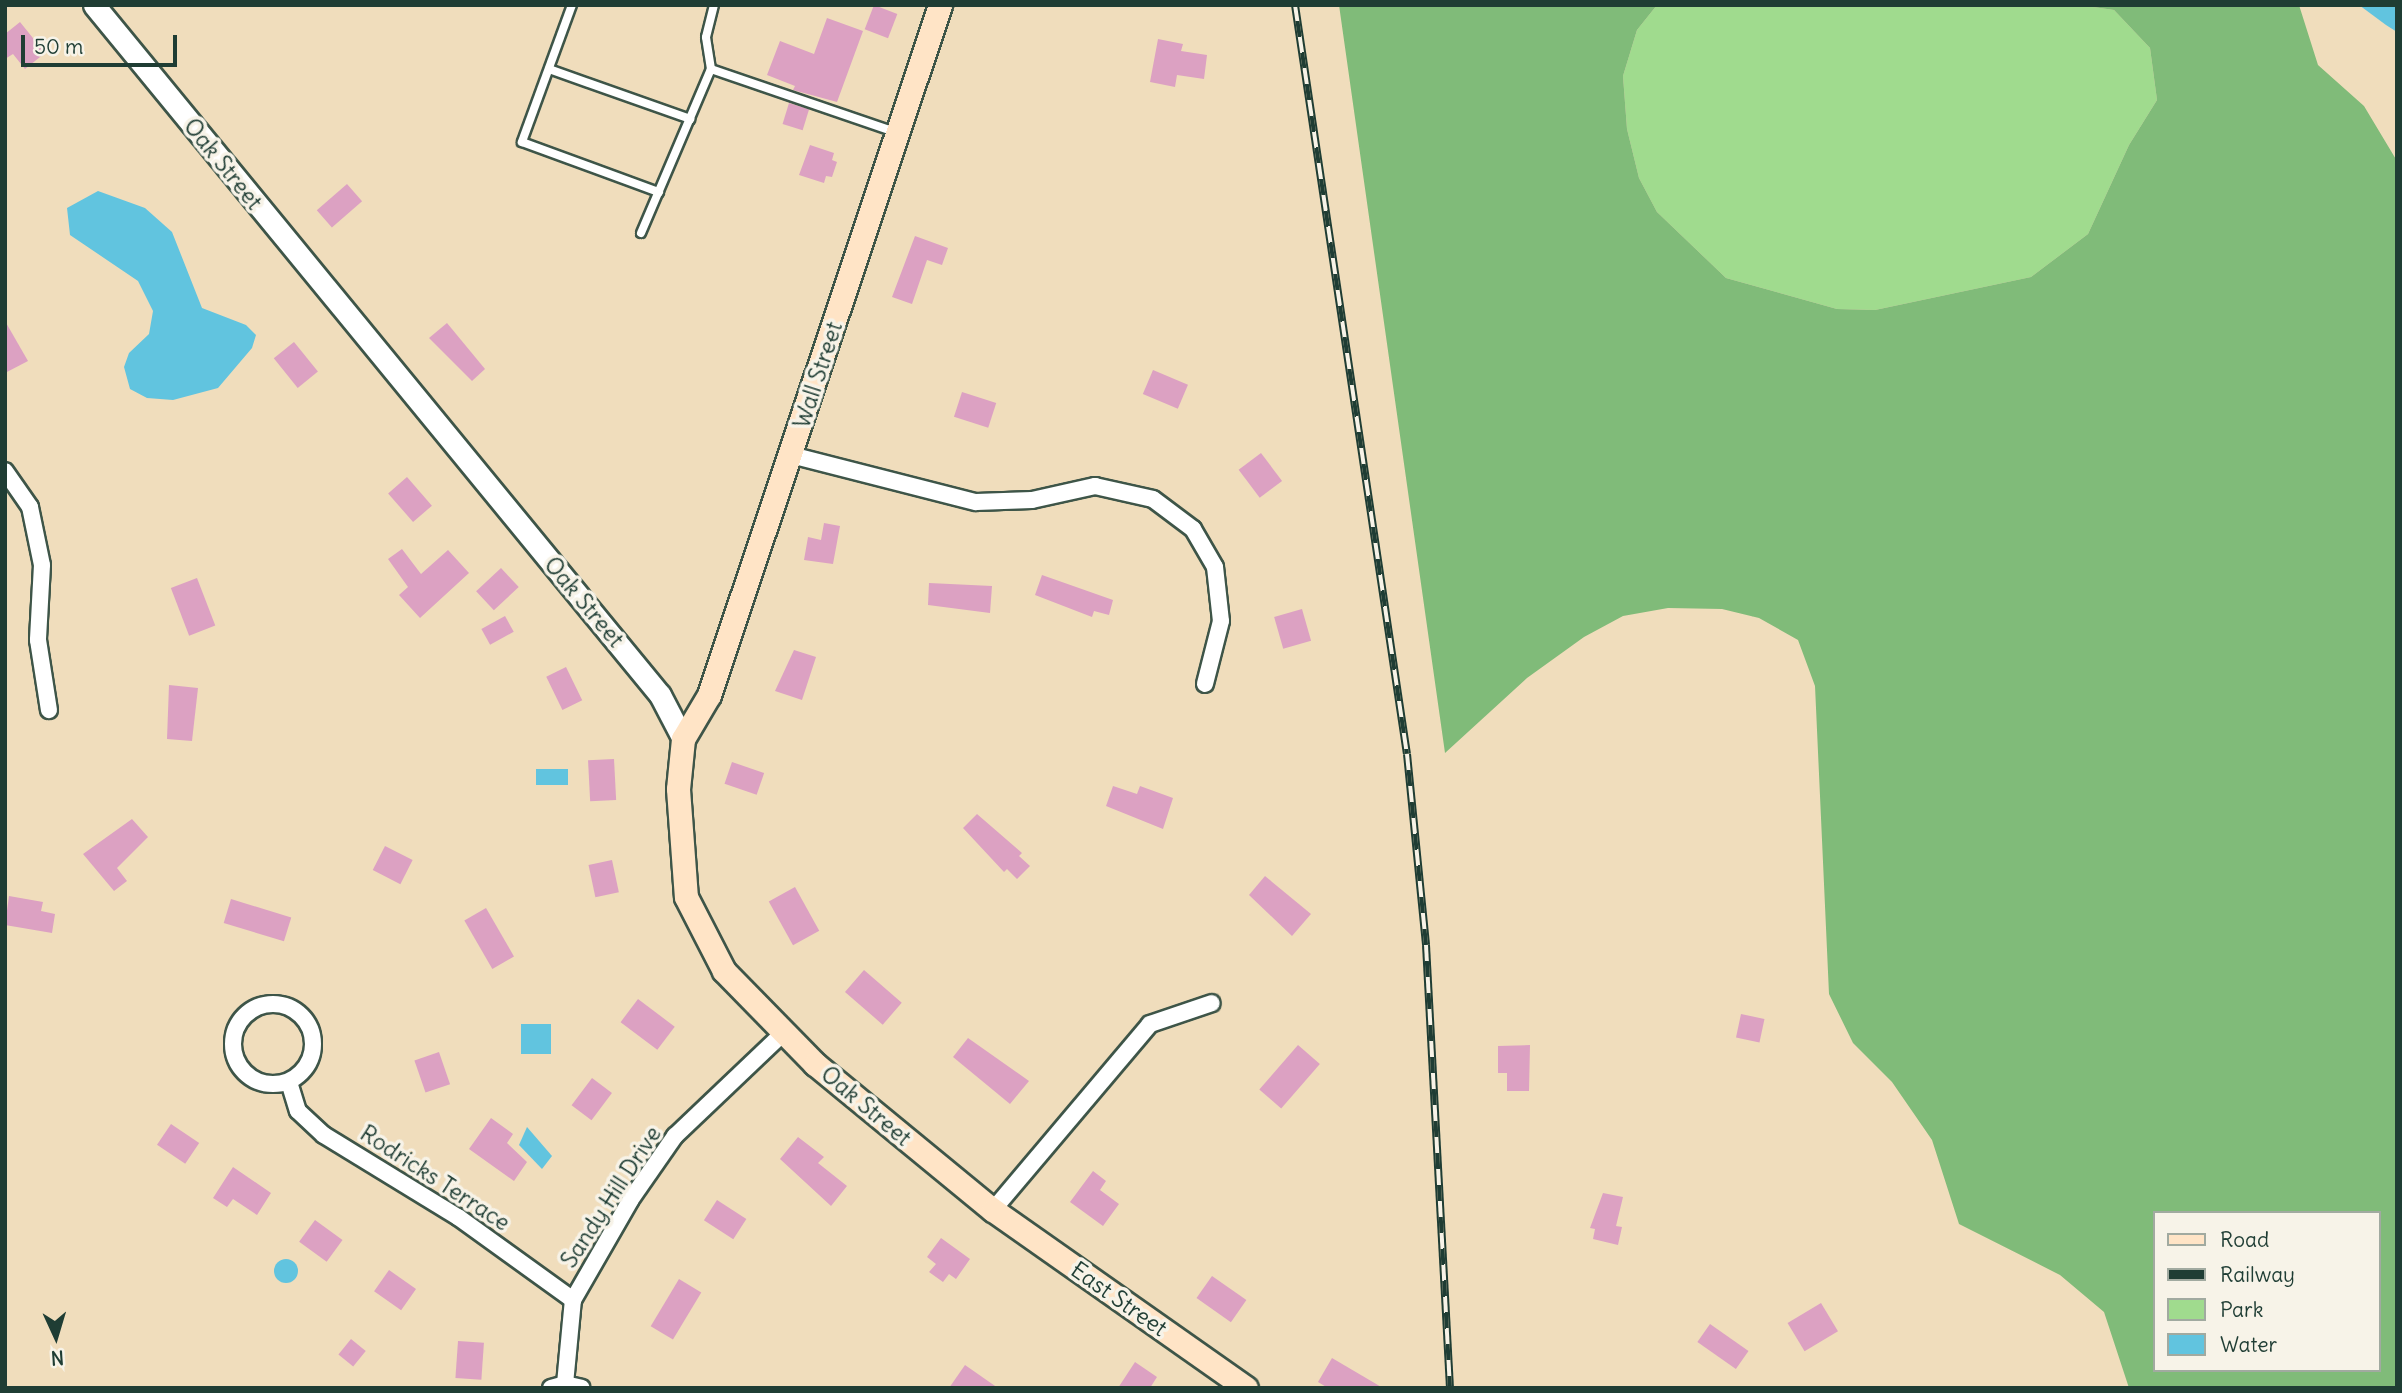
<!DOCTYPE html>
<style>
body{margin:0}
#map{position:relative;width:2402px;height:1393px;overflow:hidden;background:#f0ddbc;font-family:Delius,sans-serif}
div>[style]{position:absolute}
.green>*{inset:0;background:#a0db8e}
.forest>*{inset:0;background:#80bb79}
.water>*{inset:0;background:#61c4df;transform-origin:0 0}
.round{border-radius:50%}
.building>*{inset:0;background:#dca1c2;transform-origin:0 0}
.roads{filter:drop-shadow(2px 0 #3e5548) drop-shadow(-2px 0 #3e5548) drop-shadow(0 2px #3e5548) drop-shadow(0 -2px #3e5548)}
.service>*{height:8px;margin:-4px;padding:0 4px;transform-origin:4px;border-radius:4px;background:#fff}
.minor>*{height:16px;margin:-8px;padding:0 8px;transform-origin:8px;border-radius:8px;background:#fff}
.minor>.ring{margin:-8px;padding:0;box-sizing:content-box;background:none;border:16px solid #fff;border-radius:50%}
.tertiary>*{height:21px;margin:-10.5px;padding:0 10.5px;transform-origin:10.5px;border-radius:10.5px;background:#fff}
.secondary>*{height:23px;margin:-11.5px;padding:0 11.5px;transform-origin:11.5px;border-radius:11.5px;background:#ffe4c6}
.rail>*{height:8px;margin-top:-4px;transform-origin:0;background:repeating-linear-gradient(90deg,#f7f3e8 0 16px,#1f3d34 0 32px);box-sizing:border-box;border-block:2px solid #1f3d34}
span{translate:-50% -50%;white-space:nowrap;text-align:center;line-height:1.15;-webkit-text-stroke:7px #f7f3e8;paint-order:stroke}
.street-label{font-size:23px;color:#1f3d34}
.frame{position:absolute;inset:0;border:7px solid #1f3d34;pointer-events:none}
.legend{position:absolute;left:2153px;top:1211px;width:228px;height:161px;box-sizing:border-box;background:#f7f3e8;border:2px solid #a1aaa0;margin:0;padding:9px 12px;list-style:none;font-size:21px;color:#1f3d34}
.legend li{display:flex;align-items:center;gap:14px;height:35px}
.legend b{width:35px;border:2px solid #a1aaa0}
.north{position:absolute;left:21px;top:1302px;width:70px;height:70px;-webkit-text-stroke:5px #f7f3e8;paint-order:stroke;rotate:176deg;font-size:19px;font-weight:700;line-height:28px;text-align:center;color:#1f3d34}
.north::after{content:'';display:block;margin:auto;width:24px;height:32px;background:#1f3d34;clip-path:polygon(50% 0,100% 100%,50% 72%,0 100%)}
.scale{position:absolute;left:21px;top:35px;width:156px;height:32px;box-sizing:border-box;border:4px solid #1f3d34;border-top:0;padding-left:9px;font-size:21px;line-height:24px;white-space:nowrap;color:#1f3d34;-webkit-text-stroke:5px #f7f3e8;paint-order:stroke}
</style>
<div id="map">
<div class="green">
<i style="clip-path:polygon(1657px 5px,2079px 5px,2114px 10px,2150px 48px,2157px 100px,2129px 145px,2088px 234px,2031px 277px,1875px 310px,1837px 309px,1726px 278px,1657px 212px,1639px 178px,1627px 129px,1623px 76px,1637px 30px)"></i>
</div>
<div class="forest">
<i style="clip-path:polygon(evenodd,1339px 5px,1657px 5px,1637px 30px,1623px 76px,1627px 129px,1639px 178px,1657px 212px,1726px 278px,1837px 309px,1875px 310px,2031px 277px,2088px 234px,2129px 145px,2157px 100px,2150px 48px,2114px 10px,2079px 5px,2299px 5px,2318px 65px,2364px 106px,2397px 161px,2397px 1388px,2129px 1388px,2104px 1312px,2060px 1275px,1959px 1224px,1932px 1140px,1892px 1082px,1853px 1043px,1829px 994px,1815px 686px,1798px 640px,1759px 618px,1722px 609px,1668px 608px,1623px 616px,1584px 637px,1527px 678px,1445px 753px,1339px 5px,2155px 1213px,2379px 1213px,2379px 1370px,2155px 1370px,2155px 1213px)"></i>
</div>
<div class="water">
<i style="clip-path:polygon(2359px 5px,2397px 5px,2397px 32px,2386px 25px)"></i>
<i style="clip-path:polygon(98px 191px,145px 208px,172px 232px,202px 308px,246px 325px,256px 335px,252px 348px,218px 388px,173px 400px,147px 398px,130px 389px,124px 367px,129px 353px,149px 334px,153px 311px,138px 281px,70px 235px,67px 208px)"></i>
<i style="left:536px;top:769px;width:32px;height:16px"></i>
<i style="left:521px;top:1024px;width:30px;height:30px"></i>
<i style="clip-path:polygon(527px 1127px,552px 1156px,542px 1169px,519px 1145px)"></i>
<i class="round" style="left:274px;top:1259px;width:24px;height:24px"></i>
</div>
<div class="building">
<i style="left:874px;top:5px;width:25px;height:26px;rotate:21deg"></i>
<i style="clip-path:polygon(827px 18px,863px 31px,837px 102px,793px 90px,795px 86px,767px 75px,780px 41px,814px 54px)"></i>
<i style="clip-path:polygon(20px 22px,45px 53px,25px 69px,13px 54px,5px 59px,5px 34px)"></i>
<i style="clip-path:polygon(1158px 39px,1183px 44px,1181px 51px,1207px 55px,1204px 79px,1177px 75px,1175px 87px,1150px 82px)"></i>
<i style="left:789px;top:103px;width:21px;height:22px;rotate:17deg"></i>
<i style="clip-path:polygon(810px 145px,834px 153px,832px 160px,837px 162px,832px 177px,826px 176px,824px 183px,799px 175px)"></i>
<i style="left:347px;top:184px;width:23px;height:40px;rotate:49deg"></i>
<i style="clip-path:polygon(915px 236px,948px 248px,942px 265px,927px 260px,912px 304px,892px 297px)"></i>
<i style="clip-path:polygon(5px 321px,28px 361px,5px 373px)"></i>
<i style="clip-path:polygon(447px 323px,485px 369px,472px 381px,429px 338px)"></i>
<i style="left:294px;top:342px;width:38px;height:26px;rotate:51deg"></i>
<i style="left:1153px;top:370px;width:38px;height:26px;rotate:23deg"></i>
<i style="left:962px;top:392px;width:36px;height:26px;rotate:18deg"></i>
<i style="left:1261px;top:453px;width:35px;height:28px;rotate:53deg"></i>
<i style="left:407px;top:477px;width:38px;height:25px;rotate:49deg"></i>
<i style="clip-path:polygon(824px 523px,840px 526px,833px 564px,804px 560px,808px 537px,821px 540px)"></i>
<i style="clip-path:polygon(402px 549px,421px 574px,448px 550px,469px 573px,420px 618px,399px 595px,408px 587px,388px 559px)"></i>
<i style="left:501px;top:568px;width:26px;height:34px;rotate:47deg"></i>
<i style="clip-path:polygon(1042px 575px,1113px 600px,1109px 615px,1094px 611px,1092px 617px,1035px 595px)"></i>
<i style="left:197px;top:578px;width:51px;height:28px;rotate:69deg"></i>
<i style="clip-path:polygon(929px 583px,992px 586px,990px 613px,928px 605px)"></i>
<i style="left:1302px;top:609px;width:33px;height:29px;rotate:74deg"></i>
<i style="left:505px;top:616px;width:18px;height:27px;rotate:61deg"></i>
<i style="clip-path:polygon(794px 650px,816px 657px,802px 700px,775px 691px)"></i>
<i style="left:566px;top:667px;width:37px;height:22px;rotate:64deg"></i>
<i style="clip-path:polygon(169px 685px,198px 688px,192px 741px,167px 739px)"></i>
<i style="left:614px;top:759px;width:41px;height:26px;rotate:87deg"></i>
<i style="left:732px;top:762px;width:34px;height:23px;rotate:19deg"></i>
<i style="clip-path:polygon(1113px 786px,1137px 794px,1140px 786px,1173px 798px,1163px 829px,1106px 806px)"></i>
<i style="clip-path:polygon(977px 814px,1022px 853px,1019px 856px,1030px 866px,1017px 879px,1007px 869px,1004px 872px,963px 828px)"></i>
<i style="clip-path:polygon(132px 819px,148px 837px,117px 868px,127px 881px,114px 891px,83px 854px)"></i>
<i style="left:385px;top:846px;width:31px;height:27px;rotate:27deg"></i>
<i style="left:612px;top:860px;width:33px;height:24px;rotate:78deg"></i>
<i style="clip-path:polygon(1265px 876px,1311px 914px,1292px 936px,1249px 895px)"></i>
<i style="left:795px;top:887px;width:50px;height:30px;rotate:61deg"></i>
<i style="clip-path:polygon(9px 896px,43px 902px,41px 911px,55px 914px,52px 933px,5px 925px)"></i>
<i style="left:231px;top:899px;width:63px;height:25px;rotate:17deg"></i>
<i style="left:486px;top:908px;width:56px;height:25px;rotate:60deg"></i>
<i style="left:864px;top:970px;width:50px;height:29px;rotate:41deg"></i>
<i style="left:638px;top:999px;width:46px;height:29px;rotate:37deg"></i>
<i style="left:1741px;top:1014px;width:24px;height:24px;rotate:12deg"></i>
<i style="clip-path:polygon(968px 1038px,1029px 1081px,1010px 1104px,953px 1057px)"></i>
<i style="left:1298px;top:1045px;width:29px;height:59px;rotate:41deg"></i>
<i style="clip-path:polygon(1530px 1045px,1529px 1091px,1507px 1091px,1507px 1073px,1498px 1073px,1498px 1046px)"></i>
<i style="left:439px;top:1052px;width:34px;height:26px;rotate:71deg"></i>
<i style="left:592px;top:1078px;width:25px;height:34px;rotate:37deg"></i>
<i style="clip-path:polygon(491px 1118px,513px 1134px,507px 1143px,527px 1162px,514px 1181px,469px 1149px)"></i>
<i style="left:171px;top:1124px;width:34px;height:25px;rotate:34deg"></i>
<i style="clip-path:polygon(798px 1137px,824px 1157px,818px 1163px,847px 1186px,831px 1206px,780px 1159px)"></i>
<i style="clip-path:polygon(233px 1167px,271px 1193px,257px 1215px,233px 1199px,227px 1207px,213px 1198px)"></i>
<i style="clip-path:polygon(1093px 1171px,1106px 1181px,1100px 1190px,1119px 1204px,1103px 1226px,1070px 1202px)"></i>
<i style="clip-path:polygon(1603px 1193px,1623px 1197px,1616px 1226px,1622px 1227px,1618px 1245px,1593px 1239px,1595px 1229px,1590px 1228px)"></i>
<i style="left:717px;top:1200px;width:35px;height:24px;rotate:33deg"></i>
<i style="left:315px;top:1220px;width:34px;height:27px;rotate:36deg"></i>
<i style="clip-path:polygon(941px 1238px,970px 1259px,956px 1279px,949px 1274px,943px 1282px,929px 1272px,936px 1264px,927px 1257px)"></i>
<i style="left:389px;top:1270px;width:33px;height:26px;rotate:35deg"></i>
<i style="left:1212px;top:1276px;width:42px;height:27px;rotate:35deg"></i>
<i style="left:679px;top:1279px;width:26px;height:55px;rotate:31deg"></i>
<i style="left:1821px;top:1303px;width:33px;height:39px;rotate:59deg"></i>
<i style="left:1710px;top:1324px;width:47px;height:22px;rotate:35deg"></i>
<i style="left:351px;top:1339px;width:19px;height:20px;rotate:39deg"></i>
<i style="left:458px;top:1341px;width:26px;height:37px;rotate:4deg"></i>
<i style="clip-path:polygon(1332px 1358px,1383px 1388px,1328px 1388px,1318px 1382px)"></i>
<i style="clip-path:polygon(1135px 1362px,1157px 1377px,1150px 1388px,1118px 1388px)"></i>
<i style="clip-path:polygon(965px 1365px,998px 1388px,949px 1388px)"></i>
</div>
<div class="roads">
<div class="service">
<i style="left:572px;top:5px;width:146px;rotate:110.1deg"></i>
<i style="left:522px;top:142px;width:146px;rotate:20.1deg"></i>
<i style="left:549px;top:69px;width:150px;rotate:19.5deg"></i>
<i style="left:711px;top:69px;width:32px;rotate:-99deg"></i>
<i style="left:706px;top:37px;width:33px;rotate:-76deg"></i>
<i style="left:641px;top:233px;width:178px;rotate:-66.9deg"></i>
<i style="left:711px;top:69px;width:194px;rotate:18.9deg"></i>
</div>
<div class="minor">
<i style="left:791px;top:455px;width:191px;rotate:14.3deg"></i>
<i style="left:976px;top:502px;width:56px;rotate:-2deg"></i>
<i style="left:1032px;top:500px;width:65px;rotate:-12.5deg"></i>
<i style="left:1095px;top:486px;width:59px;rotate:12.6deg"></i>
<i style="left:1153px;top:499px;width:50px;rotate:36.9deg"></i>
<i style="left:1193px;top:529px;width:44px;rotate:59.9deg"></i>
<i style="left:1215px;top:567px;width:54px;rotate:83.7deg"></i>
<i style="left:1221px;top:621px;width:65px;rotate:104.3deg"></i>
<i style="left:5px;top:471px;width:44px;rotate:55.2deg"></i>
<i style="left:30px;top:507px;width:59px;rotate:78.3deg"></i>
<i style="left:42px;top:565px;width:75px;rotate:93.1deg"></i>
<i style="left:38px;top:640px;width:71px;rotate:81.1deg"></i>
<i class="ring" style="left:233px;top:1004px;width:64px;height:64px"></i>
<i style="left:289px;top:1082px;width:30px;rotate:73deg"></i>
<i style="left:298px;top:1111px;width:35px;rotate:43deg"></i>
<i style="left:324px;top:1135px;width:157px;rotate:31.5deg"></i>
<i style="left:458px;top:1217px;width:142px;rotate:35.8deg"></i>
<i style="left:993px;top:1210px;width:243px;rotate:-49.8deg"></i>
<i style="left:1150px;top:1024px;width:65px;rotate:-18.7deg"></i>
<i style="left:565px;top:1384px;width:84px;rotate:-84.6deg"></i>
<i style="left:573px;top:1300px;width:116px;rotate:-60.1deg"></i>
<i style="left:631px;top:1199px;width:77px;rotate:-55.1deg"></i>
<i style="left:675px;top:1136px;width:148px;rotate:-43.6deg"></i>
<i style="left:551px;top:1388px;width:15px;rotate:-16deg"></i>
<i style="left:565px;top:1384px;width:17px;rotate:13deg"></i>
</div>
<div class="tertiary">
<i style="left:94px;top:5px;width:892px;rotate:50.64deg"></i>
<i style="left:660px;top:695px;width:50px;rotate:62.4deg"></i>
</div>
<div class="secondary">
<i style="left:940px;top:5px;width:728px;rotate:108.51deg"></i>
<i style="left:709px;top:695px;width:51px;rotate:120.6deg"></i>
<i style="left:683px;top:739px;width:50px;rotate:95.7deg"></i>
<i style="left:678px;top:789px;width:108px;rotate:85.8deg"></i>
<i style="left:686px;top:897px;width:83px;rotate:62.8deg"></i>
<i style="left:724px;top:971px;width:130px;rotate:45.6deg"></i>
<i style="left:815px;top:1064px;width:230px;rotate:39.4deg"></i>
<i style="left:993px;top:1210px;width:309px;rotate:35.1deg"></i>
</div>
</div>
<div class="rail">
<i style="left:1295px;top:5px;width:757px;rotate:81.5deg"></i>
<i style="left:1407px;top:754px;width:192px;rotate:84.3deg"></i>
<i style="left:1426px;top:945px;width:444px;rotate:86.9deg"></i>
</div>
<div class="street-label">
<span style="left:223px;top:164px;rotate:51deg">Oak Street</span>
<span style="left:818px;top:375px;rotate:-72deg">Wall Street</span>
<span style="left:584px;top:602px;rotate:50deg">Oak Street</span>
<span style="left:866px;top:1106px;rotate:40deg">Oak Street</span>
<span style="left:435px;top:1178px;rotate:33deg">Rodricks Terrace</span>
<span style="left:611px;top:1197px;rotate:-57deg">Sandy Hill Drive</span>
<span style="left:1119px;top:1299px;rotate:35deg">East Street</span>
</div>
<div class="frame"></div>
<ul class="legend">
<li><b style="height:9px;background:#ffe4c6"></b>Road</li>
<li><b style="height:9px;background:#1f3d34"></b>Railway</li>
<li><b style="height:19px;background:#a0db8e"></b>Park</li>
<li><b style="height:19px;background:#61c4df"></b>Water</li>
</ul>
<div class="north">N</div>
<div class="scale">50 m</div>
</div>
